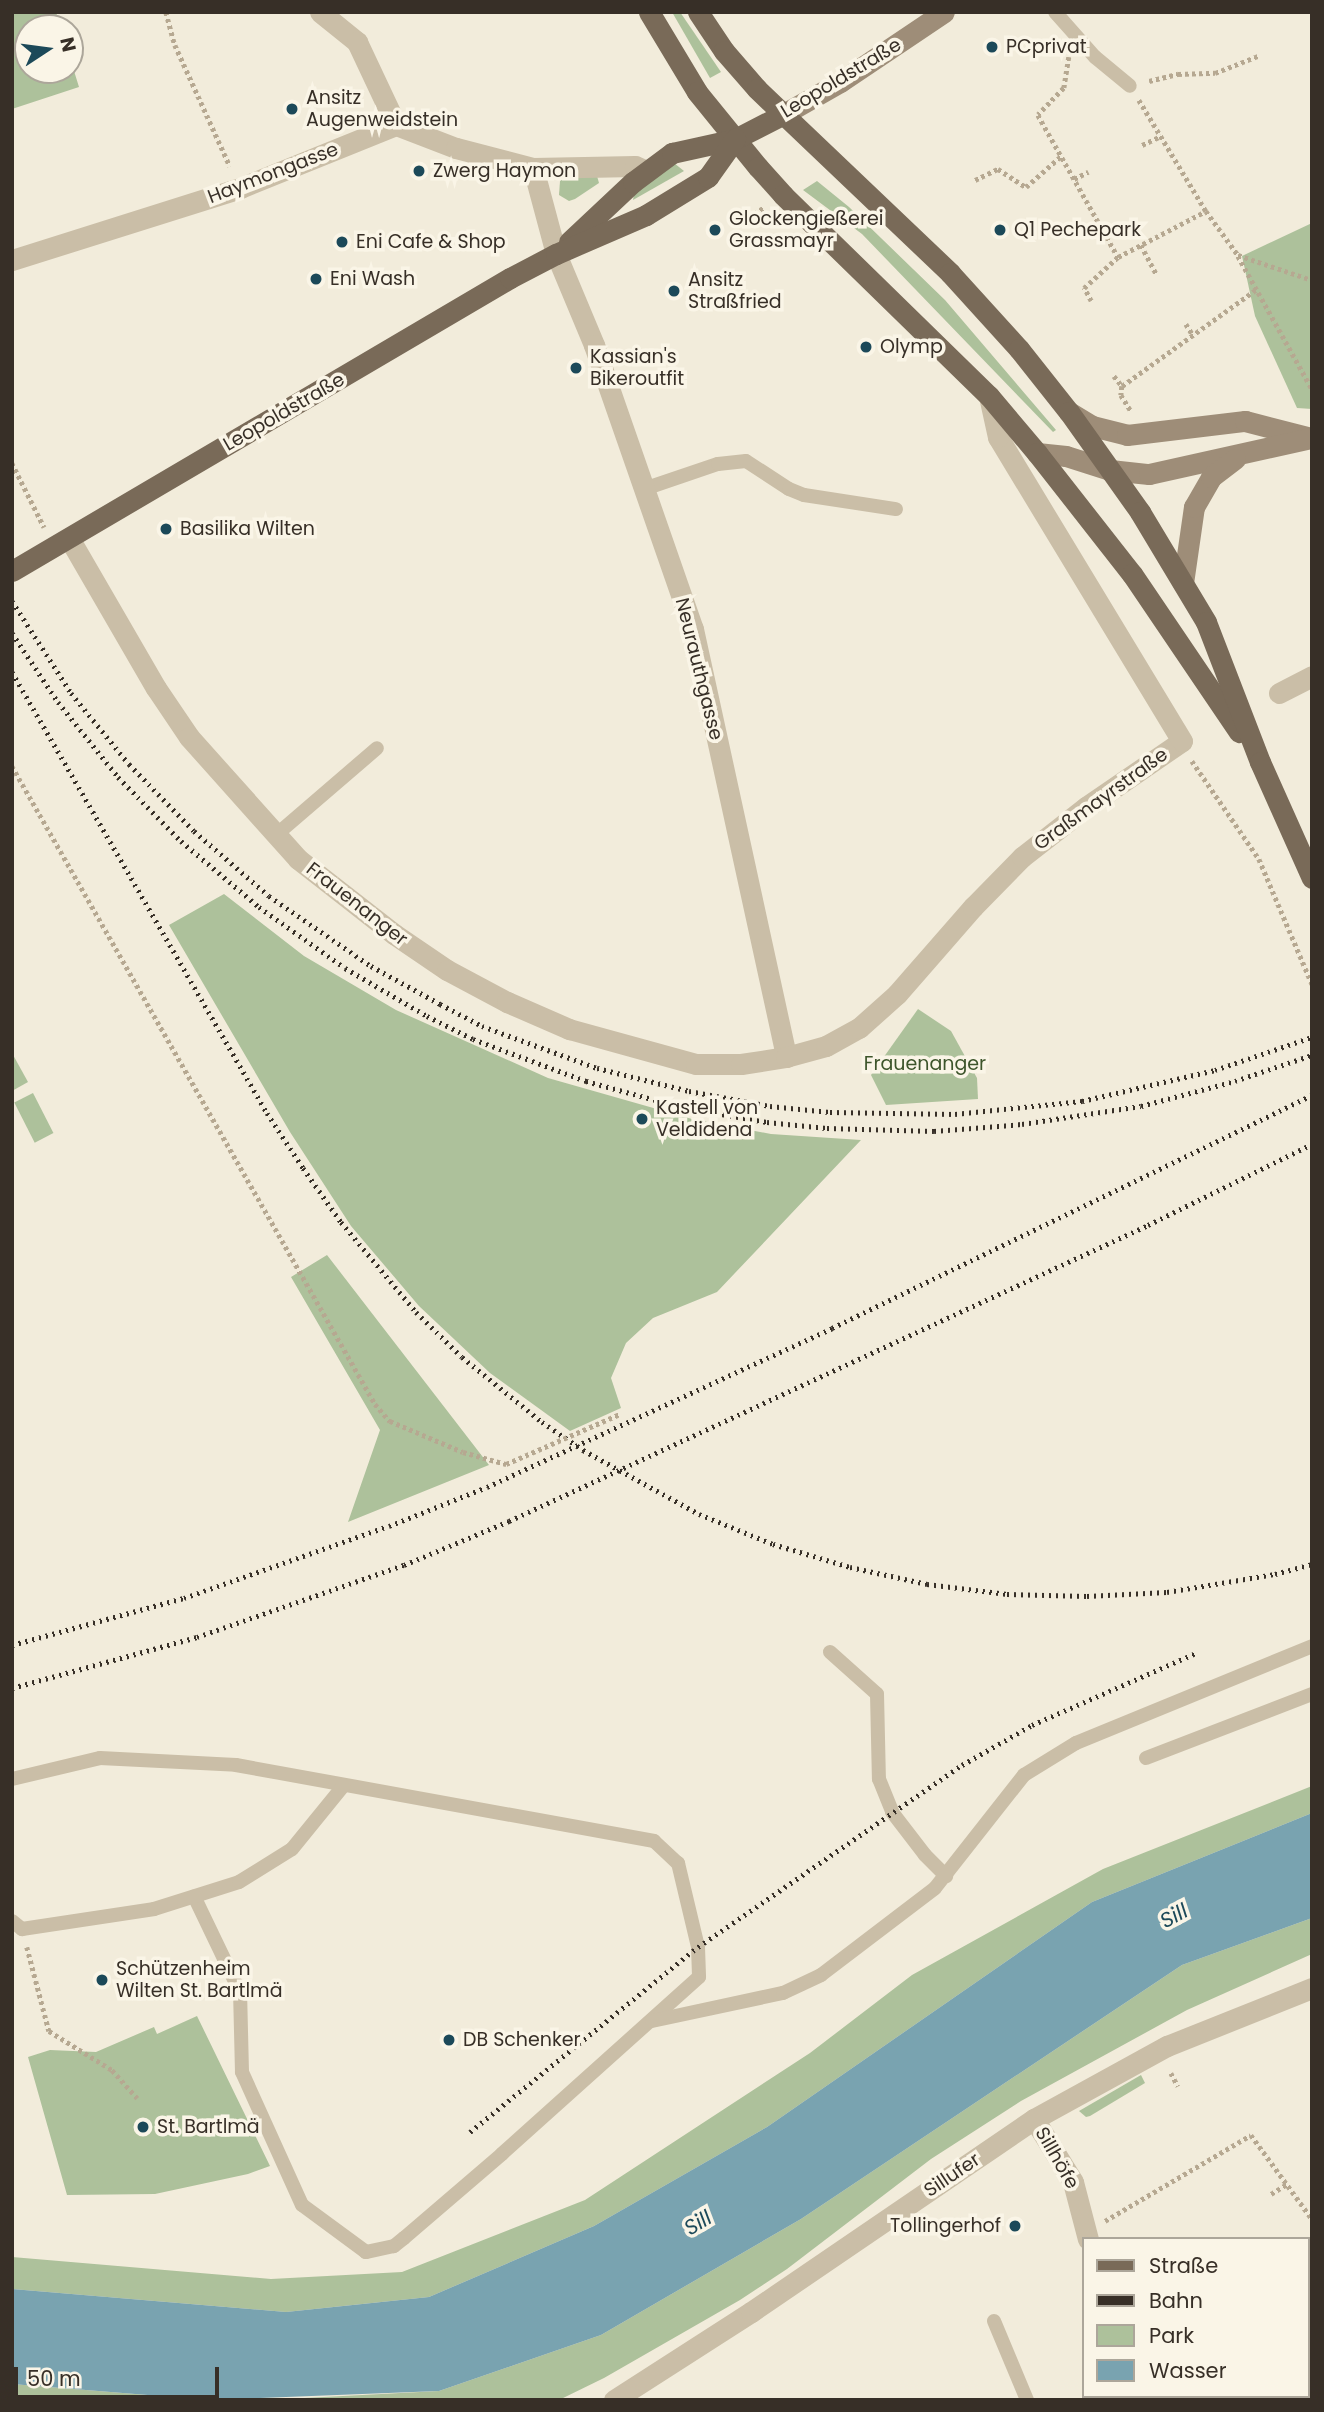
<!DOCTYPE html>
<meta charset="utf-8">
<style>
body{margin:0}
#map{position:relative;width:1324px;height:2412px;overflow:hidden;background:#f2ecdb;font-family:Poppins,sans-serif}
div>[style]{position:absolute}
.green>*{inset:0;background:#adc19b;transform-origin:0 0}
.water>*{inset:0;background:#79a3b0}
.path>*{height:4.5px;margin-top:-2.25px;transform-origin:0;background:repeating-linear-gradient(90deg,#b6a891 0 3.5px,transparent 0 7px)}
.lane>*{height:14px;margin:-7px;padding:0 7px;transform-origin:7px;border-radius:7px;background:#cabea7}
.street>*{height:21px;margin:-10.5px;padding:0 10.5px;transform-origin:10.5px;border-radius:10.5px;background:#cabea7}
.secondary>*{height:21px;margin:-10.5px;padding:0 10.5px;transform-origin:10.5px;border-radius:10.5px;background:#9e8d78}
.primary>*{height:21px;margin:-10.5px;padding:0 10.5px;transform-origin:10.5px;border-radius:10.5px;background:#796a58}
.rail>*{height:5px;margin-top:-2.5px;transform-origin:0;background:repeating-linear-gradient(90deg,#372f27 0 2px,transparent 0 7px)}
.path-bridge>*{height:4.5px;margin-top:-2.25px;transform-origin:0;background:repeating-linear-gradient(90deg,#b6a891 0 3.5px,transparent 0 7px)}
.dots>*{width:19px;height:19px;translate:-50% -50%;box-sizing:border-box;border:4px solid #faf5e7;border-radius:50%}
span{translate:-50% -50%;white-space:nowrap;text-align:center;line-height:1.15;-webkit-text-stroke:7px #faf5e7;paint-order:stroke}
.poi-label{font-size:19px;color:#372f27}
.left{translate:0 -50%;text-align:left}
.right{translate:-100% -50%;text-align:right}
.street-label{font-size:19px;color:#372f27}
.park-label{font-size:19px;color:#3d552b}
.water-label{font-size:21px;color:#1c4959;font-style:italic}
.frame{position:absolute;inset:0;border:14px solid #372f27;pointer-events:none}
.legend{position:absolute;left:1082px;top:2237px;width:228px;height:161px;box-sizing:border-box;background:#faf5e7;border:2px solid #aca69a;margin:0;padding:9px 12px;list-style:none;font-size:21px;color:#372f27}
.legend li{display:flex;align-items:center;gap:14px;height:35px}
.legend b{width:35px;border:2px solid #aca69a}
.north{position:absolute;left:14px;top:14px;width:70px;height:70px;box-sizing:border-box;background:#faf5e7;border:2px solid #aca69a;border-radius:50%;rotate:77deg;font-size:19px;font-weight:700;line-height:28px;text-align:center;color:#372f27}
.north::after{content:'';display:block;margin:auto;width:24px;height:32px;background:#1c4959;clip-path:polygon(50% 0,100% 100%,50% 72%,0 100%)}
.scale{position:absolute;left:14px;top:2367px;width:205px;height:32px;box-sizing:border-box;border:4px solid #372f27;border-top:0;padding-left:9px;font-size:21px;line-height:24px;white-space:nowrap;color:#372f27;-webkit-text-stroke:5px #faf5e7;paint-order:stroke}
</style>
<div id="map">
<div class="green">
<i style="clip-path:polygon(12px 12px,56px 12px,61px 28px,28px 28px,28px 70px,70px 70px,70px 58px,79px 87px,12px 109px)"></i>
<i style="clip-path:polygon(672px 12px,680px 12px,721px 72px,710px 78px)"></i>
<i style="clip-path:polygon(674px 163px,684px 171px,633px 200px,634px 194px)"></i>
<i style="clip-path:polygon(597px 176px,599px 183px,575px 199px,569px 201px,559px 195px,560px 181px,567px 177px)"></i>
<i style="clip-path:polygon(817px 181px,849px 207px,945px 300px,1056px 430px,1053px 432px,862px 234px,803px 190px)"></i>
<i style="clip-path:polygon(1312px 223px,1312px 409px,1297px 408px,1255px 316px,1242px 256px)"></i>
<i style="clip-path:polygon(224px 894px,304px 956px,396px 1010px,548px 1078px,692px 1119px,771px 1134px,861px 1140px,717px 1292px,653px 1318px,626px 1343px,611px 1378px,621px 1408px,570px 1431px,490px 1373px,419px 1306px,351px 1226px,290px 1132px,169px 925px)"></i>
<i style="clip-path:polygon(918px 1009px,951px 1031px,977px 1078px,978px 1099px,886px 1105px,871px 1075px)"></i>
<i style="clip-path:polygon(12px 1053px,28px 1082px,12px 1091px)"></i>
<i style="left:33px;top:1093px;width:45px;height:21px;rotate:63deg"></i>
<i style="clip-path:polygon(327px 1255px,489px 1465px,348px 1522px,380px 1430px,291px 1277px)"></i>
<i style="clip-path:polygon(1312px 1786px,1312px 1813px,1092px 1902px,767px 2127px,594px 2226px,429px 2297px,286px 2312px,12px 2289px,12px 2257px,271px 2279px,402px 2272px,585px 2200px,810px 2053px,912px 1975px,1103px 1869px)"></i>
<i style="clip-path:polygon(1312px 1918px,1312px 1954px,1187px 2010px,1021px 2101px,931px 2159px,787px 2269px,740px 2300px,604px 2378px,559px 2400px,266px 2400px,439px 2391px,601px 2335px,801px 2219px,1182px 1965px)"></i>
<i style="clip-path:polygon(197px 2016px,270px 2166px,248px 2174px,155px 2194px,67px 2195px,28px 2057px,50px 2050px,96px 2052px,154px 2027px,157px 2034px)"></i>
<i style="clip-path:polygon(1141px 2075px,1145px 2083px,1090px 2116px,1086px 2117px,1079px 2111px)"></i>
<i style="clip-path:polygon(12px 2384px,209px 2400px,12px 2400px)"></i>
</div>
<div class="water">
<i style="clip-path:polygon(1312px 1813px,1312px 1918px,1182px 1965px,801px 2219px,601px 2335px,439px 2391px,209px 2400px,12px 2384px,12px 2289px,286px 2312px,429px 2297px,594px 2226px,767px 2127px,1092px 1902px)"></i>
</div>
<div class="path">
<i style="left:166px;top:12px;width:34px;rotate:75deg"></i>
<i style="left:175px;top:45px;width:133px;rotate:65.6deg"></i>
<i style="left:1069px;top:57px;width:31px;rotate:99deg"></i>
<i style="left:1064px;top:88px;width:37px;rotate:134deg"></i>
<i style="left:1038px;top:115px;width:163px;rotate:60.6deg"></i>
<i style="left:1118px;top:257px;width:99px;rotate:-27.6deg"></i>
<i style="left:1149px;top:81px;width:30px;rotate:-14deg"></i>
<i style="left:1178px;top:74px;width:37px;rotate:-2deg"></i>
<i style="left:1215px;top:73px;width:46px;rotate:-21.6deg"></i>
<i style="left:1139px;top:100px;width:130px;rotate:58.9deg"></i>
<i style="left:1206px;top:211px;width:54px;rotate:54deg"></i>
<i style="left:1238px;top:255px;width:78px;rotate:18.7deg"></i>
<i style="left:1142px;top:145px;width:21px;rotate:-25deg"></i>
<i style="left:1074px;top:179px;width:16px;rotate:-27deg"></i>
<i style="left:975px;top:180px;width:25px;rotate:-26deg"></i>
<i style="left:998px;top:169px;width:33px;rotate:33deg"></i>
<i style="left:1026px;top:187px;width:47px;rotate:-41.5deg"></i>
<i style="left:754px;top:214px;width:11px;rotate:-34deg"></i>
<i style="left:1141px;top:245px;width:34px;rotate:62deg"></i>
<i style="left:1238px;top:256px;width:152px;rotate:60.9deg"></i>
<i style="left:1091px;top:301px;width:15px;rotate:-118deg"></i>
<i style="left:1084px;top:288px;width:46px;rotate:-42.4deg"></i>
<i style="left:1186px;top:324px;width:13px;rotate:58deg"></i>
<i style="left:1114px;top:376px;width:13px;rotate:51deg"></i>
<i style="left:1122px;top:386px;width:166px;rotate:-35.7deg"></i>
<i style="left:1122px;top:386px;width:9px;rotate:96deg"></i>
<i style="left:1121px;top:395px;width:19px;rotate:58deg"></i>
<i style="left:12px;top:463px;width:72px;rotate:63.4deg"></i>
<i style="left:1192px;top:761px;width:119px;rotate:55.6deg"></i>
<i style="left:1259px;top:859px;width:136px;rotate:67deg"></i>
<i style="left:12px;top:766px;width:734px;rotate:60.36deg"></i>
<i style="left:375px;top:1404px;width:23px;rotate:49deg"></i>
<i style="left:390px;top:1421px;width:79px;rotate:23deg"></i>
<i style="left:463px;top:1452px;width:45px;rotate:15.6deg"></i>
<i style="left:27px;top:1947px;width:87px;rotate:75.3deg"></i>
<i style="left:49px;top:2031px;width:74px;rotate:31.8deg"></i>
<i style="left:112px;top:2070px;width:38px;rotate:48deg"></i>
<i style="left:1171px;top:2073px;width:15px;rotate:62deg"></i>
<i style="left:1271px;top:2194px;width:19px;rotate:-32deg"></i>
<i style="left:1105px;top:2221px;width:169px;rotate:-30.5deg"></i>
<i style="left:1251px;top:2135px;width:104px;rotate:54deg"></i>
<i style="left:1308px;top:2246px;width:4px;rotate:-27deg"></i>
</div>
<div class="lane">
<i style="left:1055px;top:12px;width:60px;rotate:48.4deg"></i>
<i style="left:1095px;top:57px;width:45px;rotate:39.6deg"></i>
<i style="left:644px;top:489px;width:78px;rotate:-18.7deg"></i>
<i style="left:718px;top:464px;width:28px;rotate:-6deg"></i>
<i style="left:746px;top:461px;width:51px;rotate:33.1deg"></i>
<i style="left:789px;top:489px;width:16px;rotate:22deg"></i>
<i style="left:804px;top:495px;width:93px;rotate:8.7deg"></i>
<i style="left:276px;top:835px;width:133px;rotate:-40.7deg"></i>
<i style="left:830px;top:1652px;width:63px;rotate:41.8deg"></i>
<i style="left:877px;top:1694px;width:85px;rotate:88.7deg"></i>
<i style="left:879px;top:1779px;width:35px;rotate:68deg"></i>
<i style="left:892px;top:1812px;width:54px;rotate:52.5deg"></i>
<i style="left:925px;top:1855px;width:30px;rotate:45deg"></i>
<i style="left:1146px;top:1758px;width:178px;rotate:-21.1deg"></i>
<i style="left:12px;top:1779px;width:90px;rotate:-13.4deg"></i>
<i style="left:100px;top:1758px;width:136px;rotate:2.9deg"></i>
<i style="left:236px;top:1765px;width:425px;rotate:10.3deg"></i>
<i style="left:654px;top:1841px;width:33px;rotate:43deg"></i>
<i style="left:678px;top:1863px;width:86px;rotate:76.6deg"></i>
<i style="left:698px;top:1947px;width:30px;rotate:88deg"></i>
<i style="left:699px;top:1977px;width:265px;rotate:138.1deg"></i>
<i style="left:502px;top:2154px;width:129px;rotate:139.4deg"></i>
<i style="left:404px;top:2238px;width:13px;rotate:141deg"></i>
<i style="left:394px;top:2246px;width:29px;rotate:168deg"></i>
<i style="left:366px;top:2252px;width:79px;rotate:-143.7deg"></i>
<i style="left:302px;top:2205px;width:146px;rotate:-114.3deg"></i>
<i style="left:242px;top:2072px;width:80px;rotate:-91.4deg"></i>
<i style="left:240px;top:1992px;width:106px;rotate:-115.6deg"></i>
<i style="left:12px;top:1921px;width:13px;rotate:39deg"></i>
<i style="left:22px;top:1929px;width:134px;rotate:-8.6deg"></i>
<i style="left:154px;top:1909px;width:89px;rotate:-17.6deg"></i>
<i style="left:239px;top:1882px;width:62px;rotate:-31.9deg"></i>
<i style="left:292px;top:1849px;width:82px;rotate:-50.9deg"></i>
<i style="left:652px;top:2021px;width:134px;rotate:-12.1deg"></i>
<i style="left:783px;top:1993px;width:42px;rotate:-25.3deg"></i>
<i style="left:821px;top:1975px;width:143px;rotate:-37.3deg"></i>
<i style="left:935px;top:1888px;width:144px;rotate:-51.8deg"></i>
<i style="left:1024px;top:1775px;width:61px;rotate:-31.6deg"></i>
<i style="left:1076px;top:1743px;width:255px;rotate:-22.3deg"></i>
<i style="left:994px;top:2321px;width:86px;rotate:67.3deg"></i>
</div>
<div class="street">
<i style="left:320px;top:12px;width:48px;rotate:39deg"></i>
<i style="left:357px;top:42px;width:92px;rotate:64.8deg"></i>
<i style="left:533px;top:168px;width:89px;rotate:75deg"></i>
<i style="left:556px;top:254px;width:99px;rotate:67.3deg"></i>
<i style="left:594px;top:345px;width:301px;rotate:70.8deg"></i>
<i style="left:693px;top:629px;width:438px;rotate:77.7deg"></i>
<i style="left:12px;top:260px;width:239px;rotate:-17.5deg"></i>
<i style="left:240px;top:188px;width:168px;rotate:-22deg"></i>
<i style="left:396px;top:125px;width:64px;rotate:21deg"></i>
<i style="left:456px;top:148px;width:80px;rotate:14.6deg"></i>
<i style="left:533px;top:168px;width:102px;rotate:-1.1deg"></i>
<i style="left:635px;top:166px;width:13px;rotate:23deg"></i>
<i style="left:69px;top:538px;width:173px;rotate:59.9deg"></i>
<i style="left:156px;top:688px;width:59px;rotate:56deg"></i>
<i style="left:189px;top:737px;width:164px;rotate:48.2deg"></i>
<i style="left:298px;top:859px;width:122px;rotate:38deg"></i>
<i style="left:394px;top:934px;width:64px;rotate:34.2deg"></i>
<i style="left:447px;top:970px;width:68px;rotate:28.1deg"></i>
<i style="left:507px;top:1002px;width:68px;rotate:23.5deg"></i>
<i style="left:569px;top:1029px;width:132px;rotate:15.4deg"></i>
<i style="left:696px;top:1064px;width:45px"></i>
<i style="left:741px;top:1064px;width:46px;rotate:-8.8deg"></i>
<i style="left:786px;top:1057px;width:41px;rotate:-15.4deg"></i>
<i style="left:826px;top:1046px;width:38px;rotate:-29deg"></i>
<i style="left:859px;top:1028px;width:51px;rotate:-41.8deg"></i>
<i style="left:897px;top:994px;width:116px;rotate:-48.9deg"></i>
<i style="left:973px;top:907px;width:70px;rotate:-45.6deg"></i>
<i style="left:1022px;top:857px;width:81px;rotate:-38deg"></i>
<i style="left:1086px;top:807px;width:116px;rotate:-34.5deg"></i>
<i style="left:1182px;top:741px;width:355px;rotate:-121.2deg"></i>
<i style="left:998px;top:437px;width:42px;rotate:-102.4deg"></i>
<i style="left:1279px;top:693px;width:37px;rotate:-27deg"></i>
<i style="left:1034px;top:2119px;width:74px;rotate:58.2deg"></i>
<i style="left:1073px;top:2182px;width:59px;rotate:75.3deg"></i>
<i style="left:1152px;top:2396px;width:4px;rotate:63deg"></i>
<i style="left:614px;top:2400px;width:163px;rotate:-32.7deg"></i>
<i style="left:751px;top:2312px;width:343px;rotate:-34.3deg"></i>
<i style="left:1034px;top:2119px;width:152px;rotate:-28.8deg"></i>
<i style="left:1167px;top:2046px;width:156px;rotate:-21.8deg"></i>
</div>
<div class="secondary">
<i style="left:782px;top:115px;width:67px;rotate:-29.6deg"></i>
<i style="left:840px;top:82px;width:125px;rotate:-33.9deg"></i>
<i style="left:1069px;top:412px;width:27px;rotate:31deg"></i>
<i style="left:1092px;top:426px;width:36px;rotate:14deg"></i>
<i style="left:1127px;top:435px;width:119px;rotate:-6.8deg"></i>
<i style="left:1245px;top:421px;width:64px;rotate:14.5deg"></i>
<i style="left:1037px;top:453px;width:29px;rotate:6deg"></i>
<i style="left:1066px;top:456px;width:46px;rotate:17.7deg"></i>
<i style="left:1110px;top:470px;width:39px;rotate:6deg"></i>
<i style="left:1149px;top:474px;width:166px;rotate:-12.5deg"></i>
<i style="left:1183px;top:583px;width:77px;rotate:-81.8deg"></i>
<i style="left:1194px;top:507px;width:34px;rotate:-60deg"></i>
<i style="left:1211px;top:477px;width:30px;rotate:-37deg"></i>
</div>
<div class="primary">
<i style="left:649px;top:12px;width:93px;rotate:59deg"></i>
<i style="left:697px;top:92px;width:97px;rotate:50.9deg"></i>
<i style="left:758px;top:167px;width:38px;rotate:48deg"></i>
<i style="left:783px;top:195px;width:288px;rotate:44.3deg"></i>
<i style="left:989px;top:396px;width:75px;rotate:49.9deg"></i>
<i style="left:1037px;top:453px;width:154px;rotate:51.9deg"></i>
<i style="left:1132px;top:574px;width:191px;rotate:55.9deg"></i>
<i style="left:698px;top:12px;width:47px;rotate:56.3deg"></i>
<i style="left:724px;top:51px;width:50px;rotate:49deg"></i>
<i style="left:757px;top:89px;width:267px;rotate:43.6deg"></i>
<i style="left:950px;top:273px;width:103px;rotate:47.8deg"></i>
<i style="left:1019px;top:349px;width:80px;rotate:51.6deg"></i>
<i style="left:1069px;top:412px;width:123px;rotate:54.6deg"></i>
<i style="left:1140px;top:512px;width:128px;rotate:59deg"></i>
<i style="left:1206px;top:622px;width:150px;rotate:68.9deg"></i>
<i style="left:1260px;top:762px;width:127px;rotate:65.9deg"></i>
<i style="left:569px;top:242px;width:88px;rotate:-43.2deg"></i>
<i style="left:633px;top:182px;width:49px;rotate:-36.6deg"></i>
<i style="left:672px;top:153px;width:65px;rotate:-12.5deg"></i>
<i style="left:735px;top:139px;width:53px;rotate:-27.1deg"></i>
<i style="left:12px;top:571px;width:578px;rotate:-30.47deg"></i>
<i style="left:510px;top:278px;width:52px;rotate:-27.6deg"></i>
<i style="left:556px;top:254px;width:98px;rotate:-23.4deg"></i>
<i style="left:646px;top:215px;width:73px;rotate:-31.5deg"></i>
<i style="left:708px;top:177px;width:47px;rotate:-54.6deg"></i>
</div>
<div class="rail">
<i style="left:12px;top:601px;width:109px;rotate:57.3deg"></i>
<i style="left:71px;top:693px;width:92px;rotate:50.8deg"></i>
<i style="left:129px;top:764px;width:93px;rotate:45.9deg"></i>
<i style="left:194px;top:831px;width:99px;rotate:40.9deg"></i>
<i style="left:269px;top:896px;width:124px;rotate:34.5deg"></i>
<i style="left:371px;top:966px;width:79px;rotate:28.8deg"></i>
<i style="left:440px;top:1004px;width:47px;rotate:27.6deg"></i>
<i style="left:482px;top:1026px;width:122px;rotate:20.1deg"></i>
<i style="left:597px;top:1068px;width:95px;rotate:14deg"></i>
<i style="left:689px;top:1091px;width:82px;rotate:10.5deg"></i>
<i style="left:770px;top:1106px;width:60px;rotate:5.7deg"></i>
<i style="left:830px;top:1112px;width:125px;rotate:0.9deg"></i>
<i style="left:955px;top:1114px;width:128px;rotate:-5.8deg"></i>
<i style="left:1082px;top:1101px;width:137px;rotate:-13.1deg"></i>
<i style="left:1215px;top:1070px;width:102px;rotate:-18.8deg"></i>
<i style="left:12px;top:633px;width:83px;rotate:56.3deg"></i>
<i style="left:58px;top:702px;width:96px;rotate:51.3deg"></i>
<i style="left:118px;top:777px;width:90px;rotate:45.5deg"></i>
<i style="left:181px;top:841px;width:102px;rotate:40.2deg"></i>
<i style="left:259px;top:907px;width:105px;rotate:35.3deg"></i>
<i style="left:345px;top:968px;width:95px;rotate:30.3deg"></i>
<i style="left:427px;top:1016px;width:51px;rotate:26.6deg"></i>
<i style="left:473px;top:1039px;width:121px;rotate:20.4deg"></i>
<i style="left:586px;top:1081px;width:98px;rotate:15.3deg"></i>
<i style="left:681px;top:1107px;width:87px;rotate:9.9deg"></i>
<i style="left:767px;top:1122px;width:60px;rotate:5.7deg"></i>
<i style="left:827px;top:1128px;width:107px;rotate:1.6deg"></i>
<i style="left:934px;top:1131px;width:88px;rotate:-4.5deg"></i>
<i style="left:1022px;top:1124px;width:120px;rotate:-8.6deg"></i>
<i style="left:1141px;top:1106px;width:97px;rotate:-14.9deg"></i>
<i style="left:1235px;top:1081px;width:81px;rotate:-18.7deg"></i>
<i style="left:12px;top:672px;width:509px;rotate:59.96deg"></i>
<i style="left:267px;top:1113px;width:66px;rotate:56.8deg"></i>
<i style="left:303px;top:1168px;width:66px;rotate:54.9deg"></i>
<i style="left:341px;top:1222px;width:117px;rotate:50.2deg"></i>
<i style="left:416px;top:1312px;width:64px;rotate:44.4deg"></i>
<i style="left:462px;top:1357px;width:103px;rotate:39.1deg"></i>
<i style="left:542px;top:1422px;width:50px;rotate:34.3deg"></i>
<i style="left:583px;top:1450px;width:132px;rotate:28.9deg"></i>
<i style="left:699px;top:1514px;width:80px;rotate:22.1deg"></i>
<i style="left:773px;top:1544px;width:80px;rotate:16.6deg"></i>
<i style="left:850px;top:1567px;width:79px;rotate:12.4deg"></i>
<i style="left:927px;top:1584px;width:81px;rotate:7.1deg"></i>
<i style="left:1007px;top:1594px;width:80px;rotate:1.4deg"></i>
<i style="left:1087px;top:1596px;width:80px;rotate:-2.9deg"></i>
<i style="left:1167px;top:1592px;width:109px;rotate:-9.5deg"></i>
<i style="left:1275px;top:1574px;width:38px;rotate:-15deg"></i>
<i style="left:12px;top:1645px;width:178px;rotate:-15.3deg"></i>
<i style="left:184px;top:1598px;width:217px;rotate:-19.4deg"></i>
<i style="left:389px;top:1526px;width:105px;rotate:-21.7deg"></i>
<i style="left:487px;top:1487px;width:380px;rotate:-24.7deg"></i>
<i style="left:832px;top:1328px;width:534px;rotate:-25.89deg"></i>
<i style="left:12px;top:1688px;width:192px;rotate:-15.4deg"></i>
<i style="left:197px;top:1637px;width:219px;rotate:-19.2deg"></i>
<i style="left:404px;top:1565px;width:114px;rotate:-22.7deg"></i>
<i style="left:509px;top:1521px;width:704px;rotate:-24.85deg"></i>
<i style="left:1148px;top:1225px;width:183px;rotate:-26.3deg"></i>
<i style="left:470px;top:2132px;width:294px;rotate:-39.1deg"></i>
<i style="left:698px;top:1947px;width:321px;rotate:-34.6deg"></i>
<i style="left:962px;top:1765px;width:81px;rotate:-29.7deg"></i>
<i style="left:1032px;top:1725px;width:181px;rotate:-23.7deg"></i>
</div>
<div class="path-bridge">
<i style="left:506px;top:1464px;width:124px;rotate:-23.7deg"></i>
</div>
<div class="dots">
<i style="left:992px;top:47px;background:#1c4959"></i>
<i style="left:292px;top:109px;background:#1c4959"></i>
<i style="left:419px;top:171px;background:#1c4959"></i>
<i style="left:715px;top:230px;background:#1c4959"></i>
<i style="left:1000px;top:230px;background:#1c4959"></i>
<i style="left:342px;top:242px;background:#1c4959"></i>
<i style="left:316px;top:279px;background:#1c4959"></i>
<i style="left:674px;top:291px;background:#1c4959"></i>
<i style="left:866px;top:347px;background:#1c4959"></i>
<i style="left:576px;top:368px;background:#1c4959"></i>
<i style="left:166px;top:529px;background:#1c4959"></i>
<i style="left:642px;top:1119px;background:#1c4959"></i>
<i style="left:102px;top:1980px;background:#1c4959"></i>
<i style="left:449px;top:2040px;background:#1c4959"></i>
<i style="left:143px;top:2127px;background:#1c4959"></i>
<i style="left:1015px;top:2226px;background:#1c4959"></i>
</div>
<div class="poi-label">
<span class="left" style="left:1006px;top:47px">PCprivat</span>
<span class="left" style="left:306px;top:109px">Ansitz<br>Augenweidstein</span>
<span class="left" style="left:433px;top:171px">Zwerg Haymon</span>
<span class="left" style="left:729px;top:230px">Glockengießerei<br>Grassmayr</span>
<span class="left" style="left:1014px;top:230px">Q1 Pechepark</span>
<span class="left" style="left:356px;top:242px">Eni Cafe &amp; Shop</span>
<span class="left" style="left:330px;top:279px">Eni Wash</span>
<span class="left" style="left:688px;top:291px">Ansitz<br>Straßfried</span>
<span class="left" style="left:880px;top:347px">Olymp</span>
<span class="left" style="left:590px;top:368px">Kassian's<br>Bikeroutfit</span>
<span class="left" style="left:180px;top:529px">Basilika Wilten</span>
<span class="left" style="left:656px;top:1119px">Kastell von<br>Veldidena</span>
<span class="left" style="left:116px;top:1980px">Schützenheim<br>Wilten St. Bartlmä</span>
<span class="left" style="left:463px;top:2040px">DB Schenker</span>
<span class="left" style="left:157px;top:2127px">St. Bartlmä</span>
<span class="right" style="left:1001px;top:2226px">Tollingerhof</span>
</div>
<div class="street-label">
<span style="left:841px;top:78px;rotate:-31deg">Leopoldstraße</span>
<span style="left:273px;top:173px;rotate:-21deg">Haymongasse</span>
<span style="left:284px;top:412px;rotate:-30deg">Leopoldstraße</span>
<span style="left:699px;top:669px;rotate:76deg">Neurauthgasse</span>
<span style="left:1101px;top:799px;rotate:-36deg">Graßmayrstraße</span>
<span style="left:357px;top:904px;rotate:38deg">Frauenanger</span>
<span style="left:1057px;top:2158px;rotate:60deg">Sillhöfe</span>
<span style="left:952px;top:2175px;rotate:-34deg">Sillufer</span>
</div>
<div class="park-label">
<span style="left:925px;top:1064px">Frauenanger</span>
</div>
<div class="water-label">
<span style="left:1174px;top:1916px;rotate:-28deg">Sill</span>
<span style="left:698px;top:2223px;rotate:-31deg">Sill</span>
</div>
<div class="frame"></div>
<ul class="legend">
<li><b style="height:9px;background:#796a58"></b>Straße</li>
<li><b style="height:9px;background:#372f27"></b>Bahn</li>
<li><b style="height:19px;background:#adc19b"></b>Park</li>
<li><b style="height:19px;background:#79a3b0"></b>Wasser</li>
</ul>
<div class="north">N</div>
<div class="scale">50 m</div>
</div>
